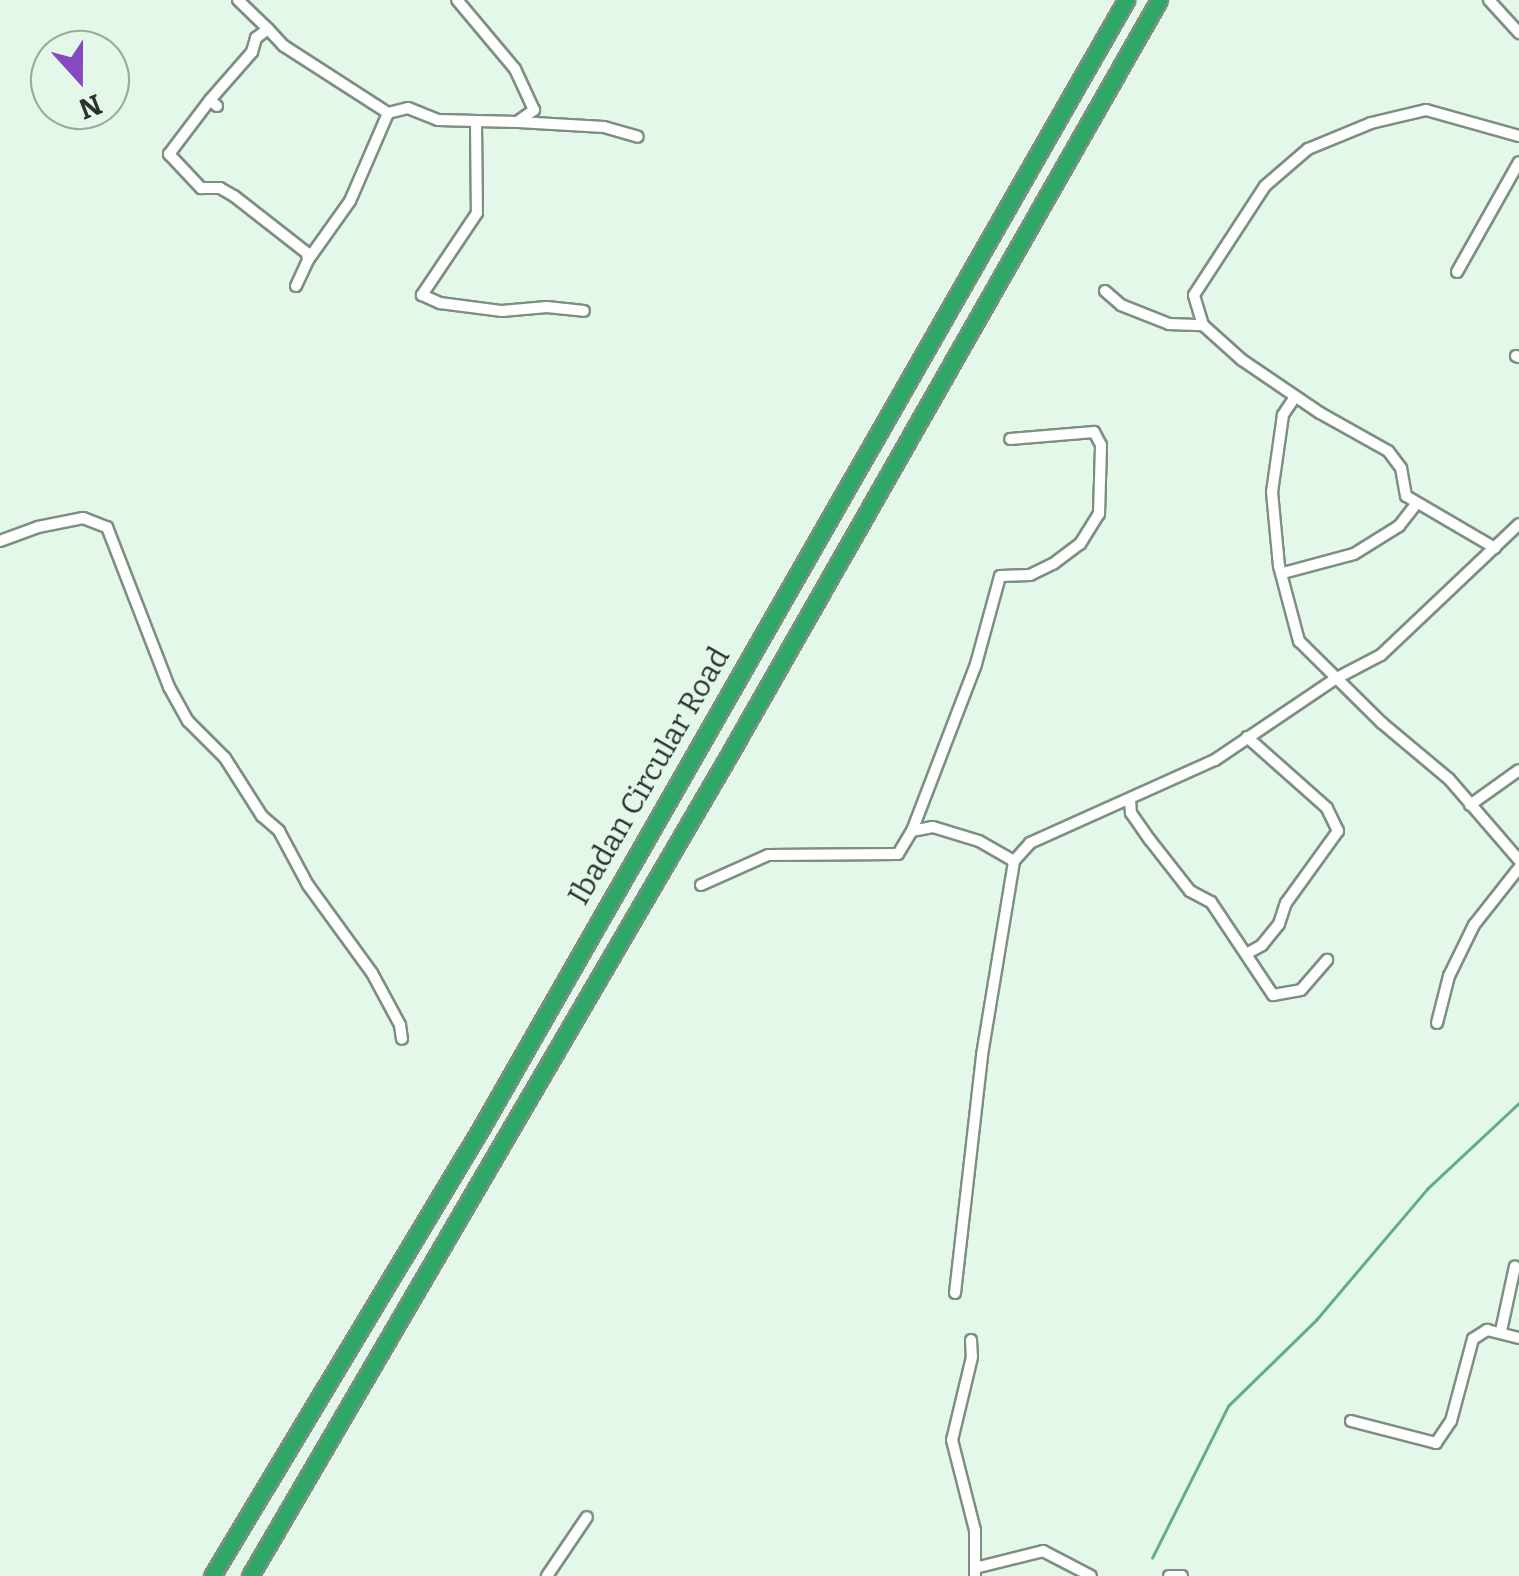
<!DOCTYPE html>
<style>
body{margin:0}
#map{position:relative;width:1519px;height:1576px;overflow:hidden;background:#e3f8e9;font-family:Bitter,serif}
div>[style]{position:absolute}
.stream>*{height:2.5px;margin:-1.25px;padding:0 1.25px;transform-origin:1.25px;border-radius:1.25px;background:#61af7e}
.roads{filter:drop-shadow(2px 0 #7c8f82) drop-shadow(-2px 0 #7c8f82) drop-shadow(0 2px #7c8f82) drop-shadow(0 -2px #7c8f82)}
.minor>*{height:10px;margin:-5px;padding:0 5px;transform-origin:5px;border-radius:5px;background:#fff}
.highway>*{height:15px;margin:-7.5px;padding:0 7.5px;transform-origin:7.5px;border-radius:7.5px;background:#30a766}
span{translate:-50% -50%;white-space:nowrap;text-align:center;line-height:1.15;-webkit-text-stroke:8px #e3f8e9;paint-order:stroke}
.street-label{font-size:30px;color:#2b322d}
.north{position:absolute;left:30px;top:30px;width:100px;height:100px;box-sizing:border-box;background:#e3f8e9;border:2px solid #99a99e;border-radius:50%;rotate:159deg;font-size:28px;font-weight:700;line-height:40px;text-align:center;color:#2b322d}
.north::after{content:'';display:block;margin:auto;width:35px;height:45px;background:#8649bf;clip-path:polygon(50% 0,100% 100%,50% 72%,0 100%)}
</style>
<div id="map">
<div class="stream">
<i style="left:1152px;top:1558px;width:170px;rotate:-63.4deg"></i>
<i style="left:1228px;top:1406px;width:123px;rotate:-44.3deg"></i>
<i style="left:1316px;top:1320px;width:172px;rotate:-49.7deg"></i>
<i style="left:1427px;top:1189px;width:126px;rotate:-43.1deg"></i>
</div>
<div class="roads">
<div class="minor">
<i style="left:238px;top:0;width:42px;rotate:44deg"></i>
<i style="left:1489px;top:0;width:45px;rotate:47.7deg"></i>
<i style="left:210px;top:100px;width:64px;rotate:-48.8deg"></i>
<i style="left:252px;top:52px;width:15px;rotate:-74deg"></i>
<i style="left:256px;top:38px;width:15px;rotate:-37deg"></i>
<i style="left:268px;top:29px;width:23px;rotate:47deg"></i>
<i style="left:284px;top:46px;width:124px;rotate:32.8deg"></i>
<i style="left:217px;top:106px;width:9px;rotate:-139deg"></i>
<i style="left:210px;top:100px;width:68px;rotate:127.2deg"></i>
<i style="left:169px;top:154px;width:47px;rotate:46.7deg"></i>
<i style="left:201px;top:188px;width:19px"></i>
<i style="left:220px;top:188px;width:16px;rotate:30deg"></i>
<i style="left:234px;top:196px;width:93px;rotate:38deg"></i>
<i style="left:307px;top:253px;width:7px;rotate:82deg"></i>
<i style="left:518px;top:122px;width:86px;rotate:3.3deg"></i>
<i style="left:604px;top:127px;width:35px;rotate:16deg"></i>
<i style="left:476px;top:123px;width:90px;rotate:89.4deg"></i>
<i style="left:477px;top:213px;width:99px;rotate:123.9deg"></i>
<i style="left:422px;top:295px;width:20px;rotate:24deg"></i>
<i style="left:440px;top:303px;width:63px;rotate:7.4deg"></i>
<i style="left:502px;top:311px;width:45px;rotate:-5.1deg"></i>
<i style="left:547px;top:307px;width:37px;rotate:6deg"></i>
<i style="left:1457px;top:272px;width:126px;rotate:-60.6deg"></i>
<i style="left:296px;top:286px;width:29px;rotate:-65deg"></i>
<i style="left:308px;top:260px;width:72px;rotate:-54.6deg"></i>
<i style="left:350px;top:201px;width:96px;rotate:-66.6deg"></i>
<i style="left:388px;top:113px;width:21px;rotate:-14deg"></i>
<i style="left:408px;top:108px;width:32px;rotate:22deg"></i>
<i style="left:438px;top:120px;width:79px;rotate:1.5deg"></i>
<i style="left:517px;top:122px;width:21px;rotate:-35deg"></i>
<i style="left:534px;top:110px;width:45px;rotate:-114.9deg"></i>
<i style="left:515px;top:69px;width:90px;rotate:-130deg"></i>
<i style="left:1105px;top:291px;width:21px;rotate:41deg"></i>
<i style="left:1121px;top:305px;width:52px;rotate:21.6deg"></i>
<i style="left:1169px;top:324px;width:34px;rotate:2deg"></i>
<i style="left:1516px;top:356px;width:3px;rotate:18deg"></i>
<i style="left:1295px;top:397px;width:22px;rotate:124deg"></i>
<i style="left:1283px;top:415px;width:78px;rotate:98.1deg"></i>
<i style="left:1272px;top:492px;width:74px;rotate:84.6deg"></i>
<i style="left:1279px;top:566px;width:78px;rotate:75.1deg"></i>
<i style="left:1299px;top:641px;width:117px;rotate:44.7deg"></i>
<i style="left:1382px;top:723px;width:87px;rotate:39.9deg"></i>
<i style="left:1449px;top:779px;width:107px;rotate:49.2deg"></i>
<i style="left:0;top:541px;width:40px;rotate:-20.2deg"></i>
<i style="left:38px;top:527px;width:46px;rotate:-11.3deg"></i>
<i style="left:83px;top:518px;width:26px;rotate:21deg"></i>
<i style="left:107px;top:527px;width:172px;rotate:68.8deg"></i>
<i style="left:169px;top:687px;width:39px;rotate:61deg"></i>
<i style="left:188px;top:721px;width:52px;rotate:45deg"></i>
<i style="left:225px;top:758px;width:69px;rotate:57.5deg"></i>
<i style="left:262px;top:816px;width:23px;rotate:41deg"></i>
<i style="left:279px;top:831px;width:61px;rotate:61.8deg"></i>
<i style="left:308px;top:885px;width:109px;rotate:54deg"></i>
<i style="left:372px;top:973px;width:59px;rotate:61.7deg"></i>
<i style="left:400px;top:1025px;width:14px;rotate:82deg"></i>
<i style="left:1495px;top:548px;width:103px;rotate:-149.7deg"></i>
<i style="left:1406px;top:496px;width:28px;rotate:-100deg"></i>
<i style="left:1401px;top:468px;width:21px;rotate:-127deg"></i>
<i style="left:1388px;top:451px;width:78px;rotate:-150.8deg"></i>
<i style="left:1320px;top:413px;width:94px;rotate:-145.8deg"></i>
<i style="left:1242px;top:360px;width:52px;rotate:-138.1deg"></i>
<i style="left:1203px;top:325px;width:31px;rotate:-107deg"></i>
<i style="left:1194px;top:295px;width:130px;rotate:-56.9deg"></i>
<i style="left:1265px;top:186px;width:57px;rotate:-40.7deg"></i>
<i style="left:1308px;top:149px;width:68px;rotate:-22.4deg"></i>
<i style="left:1371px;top:123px;width:57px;rotate:-13.3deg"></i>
<i style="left:1426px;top:110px;width:97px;rotate:15.6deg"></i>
<i style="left:1283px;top:573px;width:73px;rotate:-15deg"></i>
<i style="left:1354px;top:554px;width:53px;rotate:-31.9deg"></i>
<i style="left:1399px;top:526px;width:29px;rotate:-52deg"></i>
<i style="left:1130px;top:800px;width:13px;rotate:86deg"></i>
<i style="left:1131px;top:813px;width:33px;rotate:55deg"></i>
<i style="left:1150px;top:840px;width:65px;rotate:51.9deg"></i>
<i style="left:1190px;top:891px;width:24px;rotate:28deg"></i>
<i style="left:1211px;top:902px;width:112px;rotate:56.3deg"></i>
<i style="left:1273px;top:995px;width:28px;rotate:-10deg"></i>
<i style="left:1301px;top:990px;width:40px;rotate:-49deg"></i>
<i style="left:1470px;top:805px;width:60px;rotate:-35.5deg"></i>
<i style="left:912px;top:831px;width:179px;rotate:-69deg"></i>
<i style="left:976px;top:664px;width:91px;rotate:-74.7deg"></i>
<i style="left:1000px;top:576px;width:30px;rotate:-2deg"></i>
<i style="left:1030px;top:575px;width:25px;rotate:-26deg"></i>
<i style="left:1053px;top:564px;width:34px;rotate:-37deg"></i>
<i style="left:1080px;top:544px;width:36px;rotate:-58deg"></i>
<i style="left:1099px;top:514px;width:69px;rotate:-88.3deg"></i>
<i style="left:1101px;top:445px;width:15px;rotate:-118deg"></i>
<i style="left:1094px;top:432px;width:84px;rotate:175.2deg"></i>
<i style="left:701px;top:885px;width:73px;rotate:-24.1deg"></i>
<i style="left:768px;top:855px;width:130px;rotate:-0.4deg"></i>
<i style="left:898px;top:854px;width:27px;rotate:-59deg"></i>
<i style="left:912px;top:831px;width:21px;rotate:-11deg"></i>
<i style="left:933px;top:827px;width:48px;rotate:16.9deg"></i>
<i style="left:979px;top:841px;width:40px;rotate:29.7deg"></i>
<i style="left:1246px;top:954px;width:18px;rotate:-29deg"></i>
<i style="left:1262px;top:945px;width:27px;rotate:-51deg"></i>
<i style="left:1279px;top:924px;width:22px;rotate:-72deg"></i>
<i style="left:1286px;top:903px;width:89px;rotate:-54.2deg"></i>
<i style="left:1338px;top:831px;width:25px;rotate:-116deg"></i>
<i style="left:1327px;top:808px;width:107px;rotate:-138.4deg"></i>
<i style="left:1437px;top:1023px;width:49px;rotate:-75.7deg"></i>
<i style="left:1449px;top:976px;width:57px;rotate:-63.9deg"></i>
<i style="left:1474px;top:925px;width:73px;rotate:-51.7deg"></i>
<i style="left:955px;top:1293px;width:240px;rotate:-83.5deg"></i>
<i style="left:982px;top:1055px;width:197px;rotate:-80.6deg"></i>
<i style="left:1014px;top:861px;width:24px;rotate:-48deg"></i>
<i style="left:1030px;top:843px;width:203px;rotate:-24.2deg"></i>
<i style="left:1215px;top:760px;width:145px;rotate:-34deg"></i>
<i style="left:1335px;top:679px;width:52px;rotate:-27.6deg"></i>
<i style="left:1381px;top:655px;width:190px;rotate:-43.5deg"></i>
<i style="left:1501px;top:1331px;width:66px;rotate:-77.8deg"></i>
<i style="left:971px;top:1340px;width:17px;rotate:87deg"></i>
<i style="left:972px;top:1357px;width:85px;rotate:103.5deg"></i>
<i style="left:952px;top:1440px;width:93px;rotate:75.7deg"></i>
<i style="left:975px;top:1530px;width:46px;rotate:90deg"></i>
<i style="left:1351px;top:1421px;width:88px;rotate:14.5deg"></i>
<i style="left:1436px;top:1443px;width:27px;rotate:-56deg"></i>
<i style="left:1451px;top:1421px;width:85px;rotate:-75deg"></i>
<i style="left:1473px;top:1339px;width:17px;rotate:-33deg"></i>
<i style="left:1487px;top:1330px;width:33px;rotate:14deg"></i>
<i style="left:975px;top:1568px;width:70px;rotate:-14deg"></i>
<i style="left:1043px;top:1551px;width:54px;rotate:27.5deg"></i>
<i style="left:547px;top:1576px;width:71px;rotate:-55.9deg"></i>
<i style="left:1169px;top:1576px;width:13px"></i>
</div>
<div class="highway">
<i style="left:212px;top:1576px;width:520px;rotate:-59deg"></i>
<i style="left:480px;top:1130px;width:1302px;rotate:-60.24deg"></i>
<i style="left:250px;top:1576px;width:951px;rotate:-59.74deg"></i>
<i style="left:729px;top:755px;width:869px;rotate:-60.34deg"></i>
</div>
</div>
<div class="street-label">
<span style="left:649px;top:776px;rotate:-60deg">Ibadan Circular Road</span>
</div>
<div class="north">N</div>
</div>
